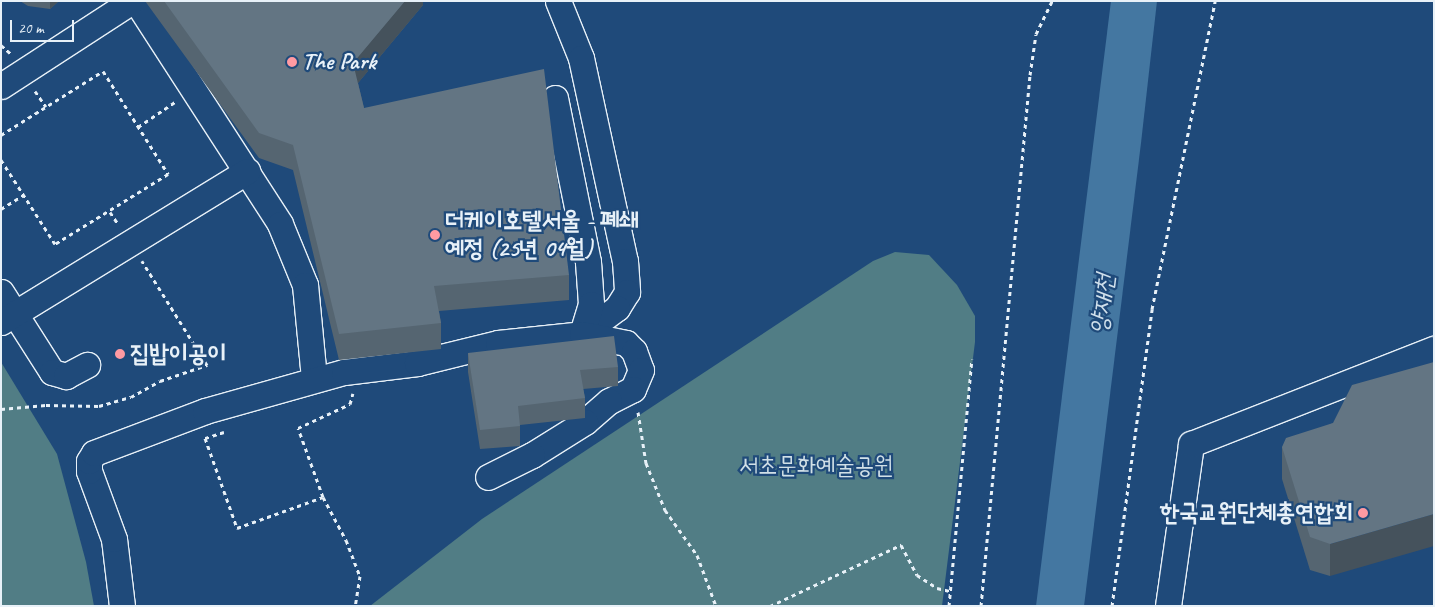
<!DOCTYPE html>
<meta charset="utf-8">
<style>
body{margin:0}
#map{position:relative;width:1435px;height:607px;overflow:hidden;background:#1f4a7a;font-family:Caveat,"Poor Story",sans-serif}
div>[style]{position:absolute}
.green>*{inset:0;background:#517d85}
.water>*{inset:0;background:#4477a1}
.path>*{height:3px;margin-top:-1.5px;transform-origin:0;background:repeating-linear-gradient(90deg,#e8f1f8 0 4px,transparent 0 8px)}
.roads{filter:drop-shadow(1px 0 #e8f1f8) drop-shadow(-1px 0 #e8f1f8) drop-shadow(0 1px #e8f1f8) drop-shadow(0 -1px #e8f1f8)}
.minor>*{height:25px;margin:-12.5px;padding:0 12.5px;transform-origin:12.5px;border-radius:12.5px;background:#1f4a7a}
.wall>*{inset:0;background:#556571}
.shaded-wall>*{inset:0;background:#45525c}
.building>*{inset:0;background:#637583}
.dots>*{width:14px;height:14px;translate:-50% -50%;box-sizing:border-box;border:2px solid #1f4a7a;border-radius:50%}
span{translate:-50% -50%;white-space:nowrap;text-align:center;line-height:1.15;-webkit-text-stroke:4.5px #1f4a7a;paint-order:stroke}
.poi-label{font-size:24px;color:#e8f1f8;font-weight:700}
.left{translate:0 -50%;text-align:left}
.right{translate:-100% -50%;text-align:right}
.park-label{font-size:24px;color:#d1e0e7}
.water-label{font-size:25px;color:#cfdfeb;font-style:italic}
.frame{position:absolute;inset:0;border:2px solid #e8f1f8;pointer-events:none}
.scale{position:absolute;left:10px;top:20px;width:64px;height:22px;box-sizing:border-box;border:2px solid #e8f1f8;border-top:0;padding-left:6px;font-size:15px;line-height:18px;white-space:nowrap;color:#e8f1f8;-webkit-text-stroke:4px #1f4a7a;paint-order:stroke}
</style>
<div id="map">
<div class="green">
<i style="clip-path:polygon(895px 252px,929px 255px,957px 285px,975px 316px,975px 342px,942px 606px,370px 606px,482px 519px,873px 261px)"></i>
<i style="clip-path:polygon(1px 362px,57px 454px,86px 562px,94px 606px,1px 606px)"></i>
</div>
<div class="water">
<i style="clip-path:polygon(1111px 1px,1157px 1px,1141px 143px,1084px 606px,1036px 606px)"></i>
</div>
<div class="path">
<i style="left:1px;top:45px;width:13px;rotate:42deg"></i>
<i style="left:35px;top:91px;width:19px;rotate:55deg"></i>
<i style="left:138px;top:127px;width:45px;rotate:-34deg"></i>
<i style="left:1px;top:135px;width:120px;rotate:-32.1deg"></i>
<i style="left:103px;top:71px;width:122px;rotate:57.7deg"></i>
<i style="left:168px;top:174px;width:133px;rotate:148.2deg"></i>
<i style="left:55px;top:244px;width:100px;rotate:-122.7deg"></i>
<i style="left:1px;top:209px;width:26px;rotate:-32deg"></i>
<i style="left:110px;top:212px;width:14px;rotate:56deg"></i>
<i style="left:1px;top:409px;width:45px;rotate:-5.1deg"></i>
<i style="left:46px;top:405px;width:53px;rotate:1.1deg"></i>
<i style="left:99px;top:406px;width:33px;rotate:-16deg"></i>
<i style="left:131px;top:397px;width:33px;rotate:-29deg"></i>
<i style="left:160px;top:381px;width:50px;rotate:-18.8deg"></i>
<i style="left:207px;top:365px;width:123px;rotate:-122deg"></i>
<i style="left:638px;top:412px;width:52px;rotate:81.1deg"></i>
<i style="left:646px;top:463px;width:51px;rotate:68deg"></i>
<i style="left:665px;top:510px;width:55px;rotate:54.6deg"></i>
<i style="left:697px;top:555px;width:54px;rotate:69.6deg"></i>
<i style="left:224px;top:432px;width:20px;rotate:162deg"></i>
<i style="left:205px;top:438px;width:96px;rotate:70.4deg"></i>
<i style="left:237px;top:528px;width:91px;rotate:-19.8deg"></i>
<i style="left:323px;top:497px;width:49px;rotate:61.9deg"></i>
<i style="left:346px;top:540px;width:39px;rotate:69deg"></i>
<i style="left:360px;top:576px;width:30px;rotate:99deg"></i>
<i style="left:323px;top:497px;width:73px;rotate:-109.9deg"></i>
<i style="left:298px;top:428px;width:57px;rotate:-24.8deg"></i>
<i style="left:350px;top:404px;width:11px;rotate:-75deg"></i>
<i style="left:770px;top:606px;width:145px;rotate:-25deg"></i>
<i style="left:901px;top:545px;width:34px;rotate:62deg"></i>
<i style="left:917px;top:575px;width:24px;rotate:33deg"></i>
<i style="left:937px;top:588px;width:13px;rotate:13deg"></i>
<i style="left:949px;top:606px;width:248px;rotate:-84.7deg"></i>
<i style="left:981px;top:606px;width:533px;rotate:-84.73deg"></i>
<i style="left:1030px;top:75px;width:41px;rotate:-81.7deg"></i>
<i style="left:1036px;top:34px;width:37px;rotate:-64deg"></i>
<i style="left:1112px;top:606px;width:300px;rotate:-82.3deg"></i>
<i style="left:1152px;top:309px;width:314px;rotate:-78.4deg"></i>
</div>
<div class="roads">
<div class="minor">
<i style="left:136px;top:1px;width:265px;rotate:57.1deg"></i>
<i style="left:280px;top:224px;width:66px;rotate:67.7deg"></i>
<i style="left:305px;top:285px;width:93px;rotate:84.5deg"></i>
<i style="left:558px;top:1px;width:61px;rotate:68deg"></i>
<i style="left:581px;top:58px;width:208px;rotate:77.8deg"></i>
<i style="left:625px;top:261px;width:31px;rotate:86deg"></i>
<i style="left:627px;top:292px;width:19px;rotate:122deg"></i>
<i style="left:617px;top:308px;width:44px;rotate:143.4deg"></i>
<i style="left:1px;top:86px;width:156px;rotate:-33deg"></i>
<i style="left:555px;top:98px;width:167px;rotate:78.6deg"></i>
<i style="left:588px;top:262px;width:42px;rotate:85.9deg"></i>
<i style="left:591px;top:304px;width:31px;rotate:107deg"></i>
<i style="left:1px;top:292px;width:95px;rotate:57.5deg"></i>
<i style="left:52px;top:372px;width:15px;rotate:16deg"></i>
<i style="left:66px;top:376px;width:24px;rotate:-28deg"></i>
<i style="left:1px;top:322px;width:289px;rotate:-31.5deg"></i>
<i style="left:122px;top:606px;width:67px;rotate:-96.8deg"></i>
<i style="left:114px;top:539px;width:72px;rotate:-110.2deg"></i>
<i style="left:89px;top:471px;width:10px;rotate:-90deg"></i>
<i style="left:89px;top:461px;width:9px;rotate:-58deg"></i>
<i style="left:94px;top:453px;width:119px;rotate:-20.7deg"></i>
<i style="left:205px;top:411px;width:144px;rotate:-15.7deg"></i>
<i style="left:344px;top:372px;width:74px;rotate:-7deg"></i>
<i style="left:417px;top:363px;width:83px;rotate:-13.9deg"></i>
<i style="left:498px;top:343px;width:84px;rotate:-6.1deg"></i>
<i style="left:582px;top:334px;width:45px;rotate:11.6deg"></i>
<i style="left:626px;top:343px;width:11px;rotate:45deg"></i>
<i style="left:634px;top:351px;width:20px;rotate:70deg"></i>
<i style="left:641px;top:370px;width:21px;rotate:113deg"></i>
<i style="left:633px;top:389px;width:27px;rotate:153deg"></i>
<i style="left:609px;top:401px;width:32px;rotate:139deg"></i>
<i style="left:585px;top:422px;width:62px;rotate:148.1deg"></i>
<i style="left:532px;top:455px;width:49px;rotate:153.4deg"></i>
<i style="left:1168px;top:606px;width:164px;rotate:-81.9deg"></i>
<i style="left:1191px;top:444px;width:261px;rotate:-21.4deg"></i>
</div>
</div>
<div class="wall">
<i style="clip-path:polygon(20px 1px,59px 1px,50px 9px,28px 6px)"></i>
<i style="clip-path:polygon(145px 1px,423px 1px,423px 5px,358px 83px,364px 108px,569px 275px,569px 300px,439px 311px,441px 323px,441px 349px,339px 360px,293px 170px,259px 158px)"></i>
<i style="clip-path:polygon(468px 353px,618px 367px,618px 386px,583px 389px,585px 398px,585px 418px,520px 425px,520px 446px,480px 449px,468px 372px)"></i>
<i style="clip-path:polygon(1333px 423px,1330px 576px,1310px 570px,1282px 479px,1282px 447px)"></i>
</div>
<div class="shaded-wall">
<i style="clip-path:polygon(50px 1px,59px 1px,50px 9px)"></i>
<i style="clip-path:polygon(405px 1px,423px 1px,423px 5px,353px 89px,353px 63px)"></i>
<i style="clip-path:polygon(1434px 514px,1434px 546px,1330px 576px,1330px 544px)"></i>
</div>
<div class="building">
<i style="clip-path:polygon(164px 1px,405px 1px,353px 63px,364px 108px,544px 69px,569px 275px,434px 286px,441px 323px,339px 334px,293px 145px,259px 133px)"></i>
<i style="clip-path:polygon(614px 336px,618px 367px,580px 370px,585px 398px,518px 406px,520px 426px,480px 430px,468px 353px)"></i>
<i style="clip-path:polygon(1434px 362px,1434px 514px,1330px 544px,1310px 537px,1282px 447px,1286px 438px,1333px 423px,1352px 385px)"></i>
</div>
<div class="dots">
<i style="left:292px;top:62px;background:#ff9aa2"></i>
<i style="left:435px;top:235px;background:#ff9aa2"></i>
<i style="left:120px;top:354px;background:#ff9aa2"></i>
<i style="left:1363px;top:513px;background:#ff9aa2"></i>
</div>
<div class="poi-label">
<span class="left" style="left:302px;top:62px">The Park</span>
<span class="left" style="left:445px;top:235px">더케이호텔서울 - 폐쇄<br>예정 (25년 04월)</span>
<span class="left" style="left:130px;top:354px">집밥이공이</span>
<span class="right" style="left:1353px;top:513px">한국교원단체총연합회</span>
</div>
<div class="park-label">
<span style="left:816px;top:466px">서초문화예술공원</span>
</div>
<div class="water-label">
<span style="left:1102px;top:304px;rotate:-83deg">양재천</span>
</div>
<div class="frame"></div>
<div class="scale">20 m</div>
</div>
